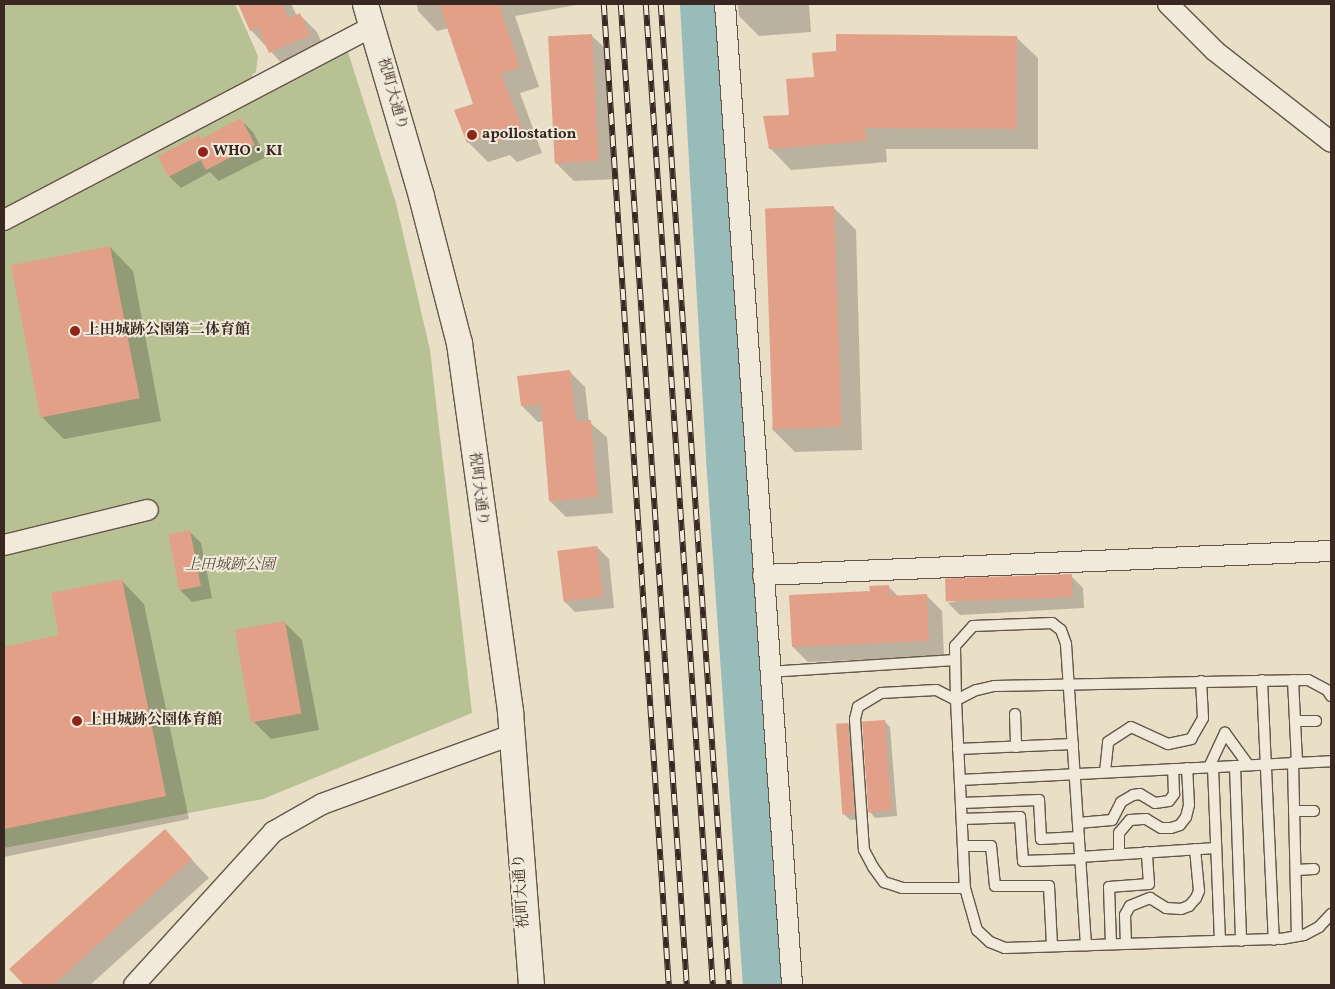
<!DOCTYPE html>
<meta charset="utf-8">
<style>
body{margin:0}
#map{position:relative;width:1335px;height:989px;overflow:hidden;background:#e9dfc6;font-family:Vollkorn,"Noto Serif JP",serif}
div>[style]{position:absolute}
.green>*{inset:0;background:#b8c194}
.shadow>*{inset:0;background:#0003}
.river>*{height:45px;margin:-22.5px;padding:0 22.5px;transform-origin:22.5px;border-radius:22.5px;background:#98bcb9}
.building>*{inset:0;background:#e2a089;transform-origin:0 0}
.roads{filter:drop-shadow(1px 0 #65554a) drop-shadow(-1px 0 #65554a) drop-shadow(0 1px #65554a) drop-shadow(0 -1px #65554a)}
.service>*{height:10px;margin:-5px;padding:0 5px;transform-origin:5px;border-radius:5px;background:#f1eada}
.minor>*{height:20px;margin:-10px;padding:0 10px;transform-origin:10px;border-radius:10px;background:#f1eada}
.tertiary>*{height:25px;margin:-12.5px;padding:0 12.5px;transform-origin:12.5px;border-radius:12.5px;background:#f1eada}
.rail>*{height:5.5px;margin-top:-2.75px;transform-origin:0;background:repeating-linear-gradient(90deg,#f1eada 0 11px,#392721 0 22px);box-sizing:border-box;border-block:1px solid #392721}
.dots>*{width:14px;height:14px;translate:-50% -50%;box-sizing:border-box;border:2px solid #f1eada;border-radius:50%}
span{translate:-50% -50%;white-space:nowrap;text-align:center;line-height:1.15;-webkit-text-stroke:4px #f1eada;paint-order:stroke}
.street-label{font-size:15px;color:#392721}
.poi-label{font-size:15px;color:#392721;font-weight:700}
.left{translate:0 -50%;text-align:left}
.park-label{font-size:15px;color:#594e3e;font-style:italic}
.frame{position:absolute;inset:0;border:5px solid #392721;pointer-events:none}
</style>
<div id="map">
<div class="green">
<i style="clip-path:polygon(4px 4px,235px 4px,258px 56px,256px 72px,252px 75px,259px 93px,348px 52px,396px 203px,430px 350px,472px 713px,263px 799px,4px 848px)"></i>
</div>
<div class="shadow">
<i style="clip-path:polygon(239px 4px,291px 4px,297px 16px,300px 15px,317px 32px,326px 52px,288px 70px,251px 30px)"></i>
<i style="clip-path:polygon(417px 4px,582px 4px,515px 16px,539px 87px,520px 93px,542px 153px,517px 162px,510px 155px,488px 162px,468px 142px,474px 104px,449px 28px,437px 31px,418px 11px)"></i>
<i style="clip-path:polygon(738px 4px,809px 4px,811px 32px,759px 36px,739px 16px)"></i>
<i style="clip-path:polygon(592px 36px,610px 53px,616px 179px,574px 181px,556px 163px)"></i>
<i style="clip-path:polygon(1016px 37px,1038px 58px,1038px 149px,886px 149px,887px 162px,791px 170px,770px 148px,816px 78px)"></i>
<i style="clip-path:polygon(241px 120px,253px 132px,266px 157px,219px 181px,210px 172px,181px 188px,169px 176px,198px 136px,202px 140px)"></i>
<i style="clip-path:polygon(833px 207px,856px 230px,862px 450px,795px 452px,772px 429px)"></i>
<i style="clip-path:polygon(110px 247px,133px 271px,161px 421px,64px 439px,41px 416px)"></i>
<i style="clip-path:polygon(569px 371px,585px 387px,589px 422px,607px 437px,613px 513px,566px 517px,550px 501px,544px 421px,538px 422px,522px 406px)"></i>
<i style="clip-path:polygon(189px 531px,201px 543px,212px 598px,192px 602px,180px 590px)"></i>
<i style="clip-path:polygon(597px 547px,609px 559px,614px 608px,575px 612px,563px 600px)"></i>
<i style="clip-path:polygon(1071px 576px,1083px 588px,1084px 608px,960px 615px,948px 603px)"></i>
<i style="clip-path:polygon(121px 580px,144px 604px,189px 819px,4px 857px,4px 648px,61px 636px)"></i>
<i style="clip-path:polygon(888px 586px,899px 597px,926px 595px,942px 611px,944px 656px,808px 662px,793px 647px,871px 592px)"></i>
<i style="clip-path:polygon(284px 622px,302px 640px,319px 730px,271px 739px,253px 721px)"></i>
<i style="clip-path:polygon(884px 721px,890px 727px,897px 816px,875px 818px,870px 812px)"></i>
<i style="clip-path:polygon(848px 724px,854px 730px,860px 819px,850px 820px,844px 814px)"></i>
<i style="clip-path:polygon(165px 831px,209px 878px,90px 985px,26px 985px,11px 969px)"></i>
</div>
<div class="river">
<i style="left:702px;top:4px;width:454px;rotate:86.7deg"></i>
<i style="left:728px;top:457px;width:529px;rotate:85.99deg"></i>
</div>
<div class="building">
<i style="clip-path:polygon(238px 4px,282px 4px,289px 18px,300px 13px,310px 35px,269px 53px,258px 27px,250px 31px)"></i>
<i style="clip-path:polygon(439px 4px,499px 4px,520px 67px,501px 74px,524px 133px,497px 143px,493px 135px,467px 143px,454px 110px,473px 104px)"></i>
<i style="left:592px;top:34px;width:127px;height:44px;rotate:87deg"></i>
<i style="clip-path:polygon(836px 34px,1017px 36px,1017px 129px,865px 128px,866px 141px,769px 149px,763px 116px,789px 115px,786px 79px,814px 77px,812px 53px,836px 51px)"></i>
<i style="clip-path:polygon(241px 118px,255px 145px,206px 170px,201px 160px,168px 177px,158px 156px,199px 135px,201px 139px)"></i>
<i style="left:834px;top:206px;width:221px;height:69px;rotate:88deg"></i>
<i style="left:110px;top:246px;width:155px;height:101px;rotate:79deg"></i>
<i style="clip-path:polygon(570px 370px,576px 421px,591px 420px,598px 497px,549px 501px,541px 404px,521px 406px,517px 376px)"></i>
<i style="left:190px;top:530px;width:57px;height:22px;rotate:79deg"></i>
<i style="left:597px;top:546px;width:51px;height:40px;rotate:83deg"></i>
<i style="left:1072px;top:574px;width:23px;height:127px;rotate:88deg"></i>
<i style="clip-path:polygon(122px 579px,166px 796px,4px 829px,4px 647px,59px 635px,51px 593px)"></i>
<i style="clip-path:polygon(889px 585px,889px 596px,927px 594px,929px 641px,792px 647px,789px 595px,870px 591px,869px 586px)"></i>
<i style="left:285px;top:621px;width:94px;height:51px;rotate:80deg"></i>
<i style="left:885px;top:720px;width:91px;height:23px;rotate:86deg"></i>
<i style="left:848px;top:723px;width:91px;height:12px;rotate:86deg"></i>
<i style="clip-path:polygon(165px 829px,192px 859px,53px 985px,24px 985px,9px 969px)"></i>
</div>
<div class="roads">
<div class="service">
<i style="left:769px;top:672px;width:186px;rotate:-3.7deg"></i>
<i style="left:1262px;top:680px;width:260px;rotate:87.4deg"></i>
<i style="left:1293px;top:680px;width:83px;rotate:87.2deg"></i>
<i style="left:1331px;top:696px;width:7px;rotate:-124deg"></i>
<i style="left:1327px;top:690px;width:21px;rotate:-152deg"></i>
<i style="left:1308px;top:680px;width:314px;rotate:178.9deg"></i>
<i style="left:994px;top:686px;width:18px;rotate:167deg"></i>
<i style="left:976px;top:690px;width:22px;rotate:153deg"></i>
<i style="left:956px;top:700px;width:188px;rotate:87.3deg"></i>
<i style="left:965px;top:888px;width:44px;rotate:74.1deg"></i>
<i style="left:977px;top:930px;width:18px;rotate:43deg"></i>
<i style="left:990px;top:942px;width:16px;rotate:22deg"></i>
<i style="left:1005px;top:948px;width:276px;rotate:-1.9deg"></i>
<i style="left:1281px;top:939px;width:23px;rotate:-10deg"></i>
<i style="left:1304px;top:935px;width:17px;rotate:-28deg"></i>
<i style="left:1319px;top:927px;width:18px;rotate:-47deg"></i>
<i style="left:956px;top:700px;width:54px;rotate:-91.1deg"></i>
<i style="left:955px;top:646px;width:27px;rotate:-48deg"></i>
<i style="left:973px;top:626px;width:79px;rotate:-2.2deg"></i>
<i style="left:1052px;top:623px;width:11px;rotate:38deg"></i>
<i style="left:1061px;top:630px;width:15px;rotate:70deg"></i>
<i style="left:1066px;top:644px;width:302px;rotate:86.2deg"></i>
<i style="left:956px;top:700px;width:22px;rotate:-153deg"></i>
<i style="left:936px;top:690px;width:55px;rotate:176.9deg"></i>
<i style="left:881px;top:693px;width:27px;rotate:149deg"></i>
<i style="left:858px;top:707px;width:12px;rotate:104deg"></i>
<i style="left:855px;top:719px;width:131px;rotate:86.1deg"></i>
<i style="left:864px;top:850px;width:19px;rotate:62deg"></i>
<i style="left:873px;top:867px;width:19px;rotate:54deg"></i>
<i style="left:884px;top:882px;width:19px;rotate:18deg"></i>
<i style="left:902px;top:888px;width:63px"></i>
<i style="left:1015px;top:714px;width:33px;rotate:88deg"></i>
<i style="left:1295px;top:721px;width:21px"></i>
<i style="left:958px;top:749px;width:115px;rotate:-2.5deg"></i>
<i style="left:1293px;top:762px;width:174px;rotate:88.7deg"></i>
<i style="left:1235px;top:766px;width:175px;rotate:88deg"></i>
<i style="left:1209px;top:767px;width:38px;rotate:-65deg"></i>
<i style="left:1225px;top:733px;width:39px;rotate:54deg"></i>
<i style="left:1213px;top:767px;width:174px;rotate:87.7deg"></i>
<i style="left:1105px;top:772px;width:30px;rotate:-84deg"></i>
<i style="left:1108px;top:742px;width:27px;rotate:-33deg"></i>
<i style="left:1131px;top:727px;width:41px;rotate:24.7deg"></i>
<i style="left:1168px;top:744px;width:24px;rotate:-12deg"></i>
<i style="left:1191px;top:739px;width:24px;rotate:-60deg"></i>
<i style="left:1203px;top:718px;width:37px;rotate:-93deg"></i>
<i style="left:960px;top:780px;width:371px;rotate:-2.9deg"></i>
<i style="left:961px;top:803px;width:78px;rotate:-2.2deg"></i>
<i style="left:1039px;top:800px;width:39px;rotate:87deg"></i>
<i style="left:1041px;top:839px;width:38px;rotate:-3deg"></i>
<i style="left:1294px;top:811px;width:20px"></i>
<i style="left:962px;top:819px;width:58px;rotate:-2deg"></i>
<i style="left:1020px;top:817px;width:44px;rotate:86.1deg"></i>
<i style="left:1023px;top:861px;width:58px;rotate:-2deg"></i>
<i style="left:1078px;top:823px;width:34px;rotate:-5deg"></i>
<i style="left:1112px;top:820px;width:20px;rotate:-63deg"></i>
<i style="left:1121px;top:802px;width:14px;rotate:-30deg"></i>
<i style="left:1133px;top:795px;width:7px;rotate:-8deg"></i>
<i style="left:1140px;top:794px;width:17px;rotate:31deg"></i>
<i style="left:1155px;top:803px;width:14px;rotate:-8deg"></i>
<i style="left:1169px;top:801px;width:9px;rotate:-54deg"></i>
<i style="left:1174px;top:794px;width:25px;rotate:-92deg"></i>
<i style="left:963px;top:846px;width:28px"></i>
<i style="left:991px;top:846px;width:40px;rotate:84.3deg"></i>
<i style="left:995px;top:886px;width:54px"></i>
<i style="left:1049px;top:886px;width:60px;rotate:87.1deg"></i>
<i style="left:1119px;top:854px;width:21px;rotate:-90deg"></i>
<i style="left:1119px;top:833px;width:17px;rotate:-50deg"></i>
<i style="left:1130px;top:820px;width:16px;rotate:-4deg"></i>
<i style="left:1146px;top:819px;width:17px;rotate:31deg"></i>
<i style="left:1161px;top:828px;width:10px"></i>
<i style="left:1171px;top:828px;width:9px;rotate:-18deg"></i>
<i style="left:1180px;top:825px;width:10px;rotate:-53deg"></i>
<i style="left:1186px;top:817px;width:12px;rotate:-76deg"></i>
<i style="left:1189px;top:805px;width:37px;rotate:-93deg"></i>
<i style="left:1080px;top:857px;width:136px;rotate:-3.8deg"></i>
<i style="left:1296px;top:870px;width:18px;rotate:-3deg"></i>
<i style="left:1111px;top:944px;width:57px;rotate:-92deg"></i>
<i style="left:1109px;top:887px;width:40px;rotate:-4.3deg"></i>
<i style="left:1149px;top:884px;width:32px;rotate:-94deg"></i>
<i style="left:1126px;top:944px;width:29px;rotate:-92deg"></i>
<i style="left:1125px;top:915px;width:10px;rotate:-61deg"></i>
<i style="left:1130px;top:906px;width:22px;rotate:-22deg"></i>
<i style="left:1150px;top:898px;width:19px;rotate:32deg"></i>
<i style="left:1166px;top:908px;width:15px;rotate:4deg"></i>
<i style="left:1181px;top:909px;width:9px;rotate:-21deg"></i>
<i style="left:1189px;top:906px;width:11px;rotate:-49deg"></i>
<i style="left:1196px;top:898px;width:8px;rotate:-67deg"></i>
<i style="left:1199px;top:891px;width:42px;rotate:-95.4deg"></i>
</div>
<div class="minor">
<i style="left:725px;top:4px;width:983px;rotate:86.09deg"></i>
<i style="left:1168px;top:4px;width:66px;rotate:45deg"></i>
<i style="left:1215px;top:51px;width:147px;rotate:38.1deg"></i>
<i style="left:4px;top:220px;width:416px;rotate:-27.7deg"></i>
<i style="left:4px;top:545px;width:148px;rotate:-13.7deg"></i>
<i style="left:763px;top:575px;width:569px;rotate:-2.42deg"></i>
<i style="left:134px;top:985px;width:207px;rotate:-47.7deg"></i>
<i style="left:273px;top:832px;width:56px;rotate:-29.7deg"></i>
<i style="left:322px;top:804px;width:202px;rotate:-20deg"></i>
</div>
<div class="tertiary">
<i style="left:365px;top:4px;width:200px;rotate:73.7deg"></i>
<i style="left:421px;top:196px;width:152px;rotate:75.5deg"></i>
<i style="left:459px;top:343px;width:373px;rotate:82.1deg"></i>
<i style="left:510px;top:712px;width:274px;rotate:85.6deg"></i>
</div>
</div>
<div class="rail">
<i style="left:604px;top:4px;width:983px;rotate:86.21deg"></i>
<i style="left:621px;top:4px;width:983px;rotate:86.15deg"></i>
<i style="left:646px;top:4px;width:983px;rotate:86.09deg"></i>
<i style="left:661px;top:4px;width:983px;rotate:86.03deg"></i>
</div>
<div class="dots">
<i style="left:472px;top:135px;background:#8f2418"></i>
<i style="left:203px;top:152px;background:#8f2418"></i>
<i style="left:75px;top:331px;background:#8f2418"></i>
<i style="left:77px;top:721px;background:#8f2418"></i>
</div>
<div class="street-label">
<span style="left:392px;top:94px;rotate:74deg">祝町大通り</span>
<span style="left:478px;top:489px;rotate:83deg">祝町大通り</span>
<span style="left:522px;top:891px;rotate:-94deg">祝町大通り</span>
</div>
<div class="poi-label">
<span class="left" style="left:482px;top:135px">apollostation</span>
<span class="left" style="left:213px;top:152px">WHO・KI</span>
<span class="left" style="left:85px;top:331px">上田城跡公園第二体育館</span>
<span class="left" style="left:87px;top:721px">上田城跡公園体育館</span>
</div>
<div class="park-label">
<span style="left:230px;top:566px">上田城跡公園</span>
</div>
<div class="frame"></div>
</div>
